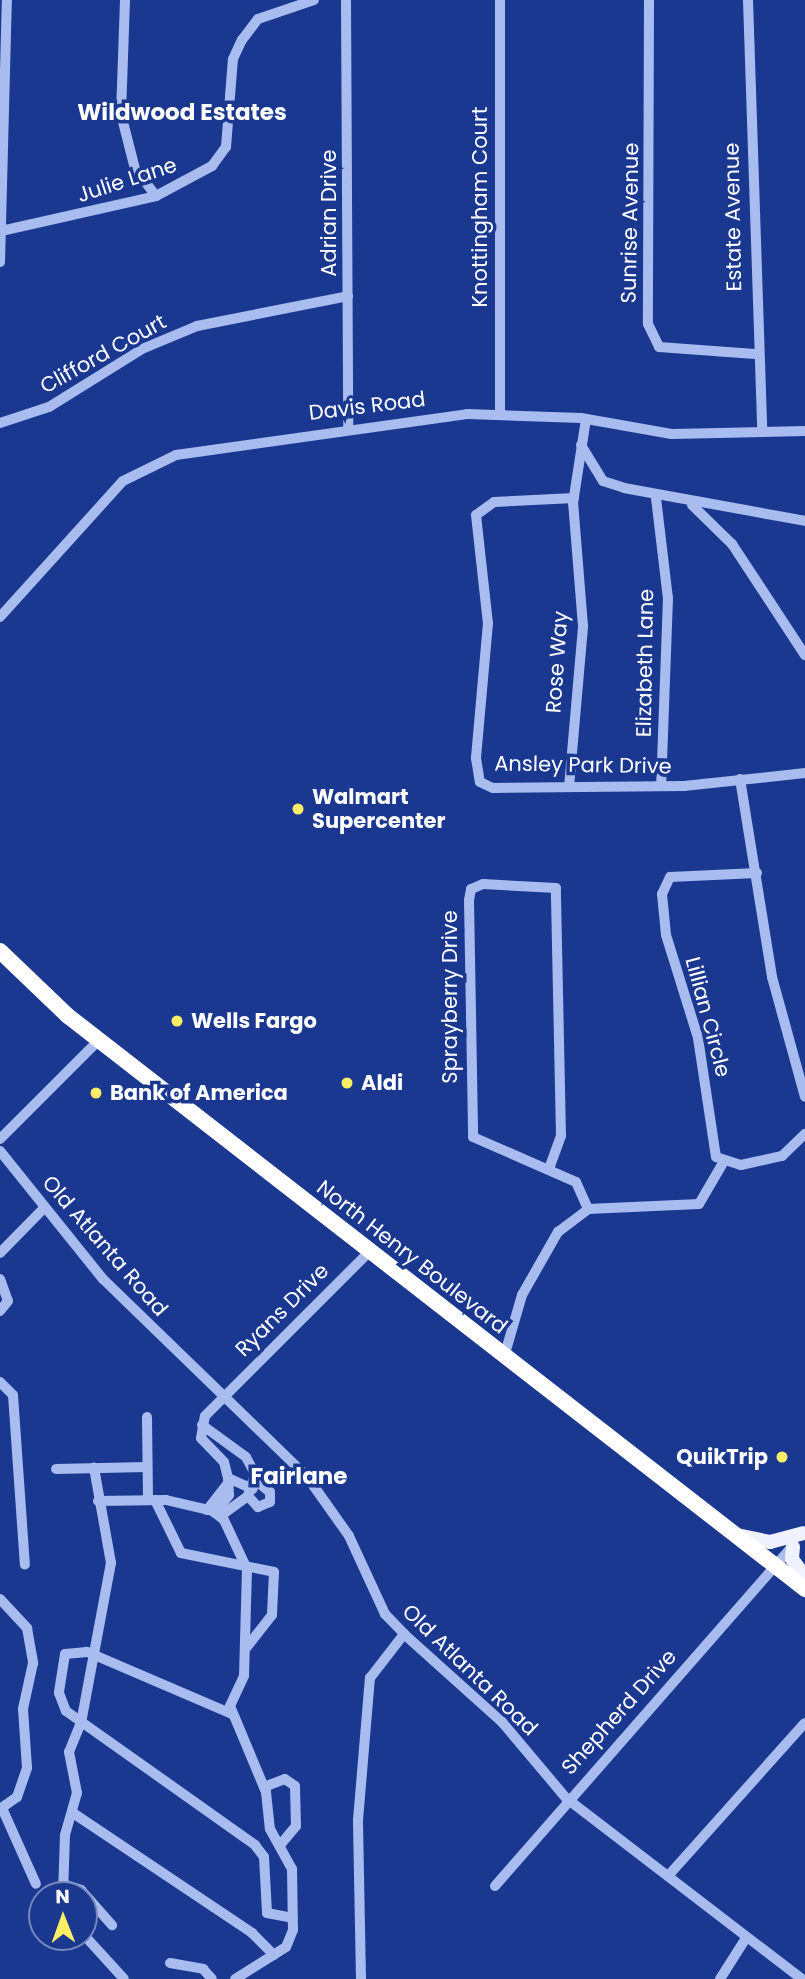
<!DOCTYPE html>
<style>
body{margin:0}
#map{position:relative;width:805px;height:1979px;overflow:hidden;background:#1a3890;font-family:Poppins,sans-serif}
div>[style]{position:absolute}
.minor>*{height:10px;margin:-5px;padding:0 5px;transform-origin:5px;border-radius:5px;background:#a8bcef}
.major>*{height:14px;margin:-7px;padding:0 7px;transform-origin:7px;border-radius:7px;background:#f0f3ff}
.highway>*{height:16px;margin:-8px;padding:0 8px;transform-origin:8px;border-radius:8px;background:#fff}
.dots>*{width:19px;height:19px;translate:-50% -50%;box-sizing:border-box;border:4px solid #1a3890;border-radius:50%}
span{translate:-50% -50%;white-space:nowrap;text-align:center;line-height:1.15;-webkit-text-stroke:7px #1a3890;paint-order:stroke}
.street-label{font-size:21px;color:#fff}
.poi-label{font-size:21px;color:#fff;font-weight:700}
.left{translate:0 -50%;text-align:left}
.right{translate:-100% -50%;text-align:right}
.neighbourhood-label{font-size:23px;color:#fff;font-weight:700}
.north{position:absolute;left:28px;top:1881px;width:70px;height:70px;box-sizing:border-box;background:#1a3890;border:2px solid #7688bc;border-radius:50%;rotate:359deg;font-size:19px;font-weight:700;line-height:28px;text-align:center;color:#fff}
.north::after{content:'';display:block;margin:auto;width:24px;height:32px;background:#fe6;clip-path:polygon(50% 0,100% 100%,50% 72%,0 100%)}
</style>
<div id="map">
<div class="minor">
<i style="left:125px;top:0;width:114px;rotate:92deg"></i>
<i style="left:121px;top:114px;width:57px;rotate:75.7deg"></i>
<i style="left:135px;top:169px;width:34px;rotate:52deg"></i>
<i style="left:346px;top:0;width:427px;rotate:89.7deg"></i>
<i style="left:649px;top:0;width:324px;rotate:90.2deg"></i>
<i style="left:648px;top:324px;width:25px;rotate:64deg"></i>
<i style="left:659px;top:347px;width:96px;rotate:4.2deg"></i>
<i style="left:748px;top:0;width:432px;rotate:88.1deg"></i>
<i style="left:1px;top:231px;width:159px;rotate:-12.7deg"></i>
<i style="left:156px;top:196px;width:64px;rotate:-28.2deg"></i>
<i style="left:212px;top:166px;width:24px;rotate:-54deg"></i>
<i style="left:226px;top:147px;width:88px;rotate:-85.5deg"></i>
<i style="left:233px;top:59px;width:21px;rotate:-65deg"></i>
<i style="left:242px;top:40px;width:26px;rotate:-53deg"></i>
<i style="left:258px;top:19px;width:59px;rotate:-18.7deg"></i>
<i style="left:0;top:262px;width:262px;rotate:-88.5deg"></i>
<i style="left:500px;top:413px;width:413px;rotate:-90deg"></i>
<i style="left:0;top:423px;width:52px;rotate:-18.1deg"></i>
<i style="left:49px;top:407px;width:110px;rotate:-31.9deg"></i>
<i style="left:142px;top:349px;width:60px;rotate:-22.7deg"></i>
<i style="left:197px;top:326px;width:154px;rotate:-11.2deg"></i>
<i style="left:581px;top:445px;width:42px;rotate:58.6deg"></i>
<i style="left:603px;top:481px;width:22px;rotate:18deg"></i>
<i style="left:624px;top:488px;width:184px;rotate:10.3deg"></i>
<i style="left:574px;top:498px;width:80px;rotate:177.1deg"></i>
<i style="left:494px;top:502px;width:22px;rotate:144deg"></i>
<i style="left:476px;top:515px;width:109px;rotate:83.7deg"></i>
<i style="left:488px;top:623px;width:136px;rotate:95.1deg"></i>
<i style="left:476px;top:758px;width:24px;rotate:81deg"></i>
<i style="left:480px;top:782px;width:14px;rotate:25deg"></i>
<i style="left:493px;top:788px;width:191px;rotate:-0.6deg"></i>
<i style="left:684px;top:786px;width:122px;rotate:-6.1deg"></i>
<i style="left:656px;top:498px;width:101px;rotate:83.2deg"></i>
<i style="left:668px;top:598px;width:188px;rotate:92.1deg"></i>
<i style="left:692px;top:505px;width:56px;rotate:44.3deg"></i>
<i style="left:732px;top:544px;width:133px;rotate:56.7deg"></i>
<i style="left:0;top:617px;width:183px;rotate:-47.9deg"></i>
<i style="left:123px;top:481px;width:59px;rotate:-26.1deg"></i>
<i style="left:176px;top:455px;width:294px;rotate:-8deg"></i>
<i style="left:467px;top:414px;width:114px;rotate:2deg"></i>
<i style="left:581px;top:418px;width:92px;rotate:10deg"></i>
<i style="left:672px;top:434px;width:133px;rotate:-1.3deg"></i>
<i style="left:740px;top:779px;width:201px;rotate:80.8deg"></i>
<i style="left:772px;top:977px;width:124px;rotate:74.6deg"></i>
<i style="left:569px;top:787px;width:162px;rotate:-85deg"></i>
<i style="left:583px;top:626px;width:123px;rotate:-94.6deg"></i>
<i style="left:573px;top:503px;width:85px;rotate:-81.2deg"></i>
<i style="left:757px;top:873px;width:87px;rotate:177.4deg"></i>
<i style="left:670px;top:877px;width:19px;rotate:115deg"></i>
<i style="left:662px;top:894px;width:41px;rotate:84.4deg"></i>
<i style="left:666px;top:935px;width:108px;rotate:72.7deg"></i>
<i style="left:698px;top:1038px;width:120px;rotate:81.4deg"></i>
<i style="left:716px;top:1157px;width:26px;rotate:18deg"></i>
<i style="left:741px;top:1165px;width:42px;rotate:-12.4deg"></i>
<i style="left:782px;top:1156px;width:32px;rotate:-44deg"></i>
<i style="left:0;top:1139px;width:140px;rotate:-45deg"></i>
<i style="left:0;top:1151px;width:164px;rotate:51.2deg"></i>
<i style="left:103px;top:1279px;width:286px;rotate:44.1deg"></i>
<i style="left:308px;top:1478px;width:71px;rotate:54.7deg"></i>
<i style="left:349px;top:1536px;width:86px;rotate:65.2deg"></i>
<i style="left:385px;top:1614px;width:28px;rotate:46deg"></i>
<i style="left:404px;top:1634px;width:132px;rotate:41.9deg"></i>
<i style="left:502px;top:1722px;width:99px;rotate:49.9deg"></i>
<i style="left:566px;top:1798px;width:297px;rotate:37.5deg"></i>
<i style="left:550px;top:1166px;width:32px;rotate:-70deg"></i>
<i style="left:561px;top:1136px;width:248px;rotate:-91.2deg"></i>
<i style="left:556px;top:888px;width:73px;rotate:-176.9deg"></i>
<i style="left:483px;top:884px;width:13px;rotate:157deg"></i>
<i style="left:471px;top:889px;width:11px;rotate:100deg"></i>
<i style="left:469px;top:900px;width:237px;rotate:89deg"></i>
<i style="left:473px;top:1137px;width:112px;rotate:23.6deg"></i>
<i style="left:576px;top:1182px;width:30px;rotate:66deg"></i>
<i style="left:0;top:1253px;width:63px;rotate:-45.6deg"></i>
<i style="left:0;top:1279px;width:23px;rotate:70deg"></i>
<i style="left:8px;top:1301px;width:13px;rotate:129deg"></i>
<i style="left:504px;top:1357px;width:65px;rotate:-73.8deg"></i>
<i style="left:522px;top:1295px;width:73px;rotate:-60.3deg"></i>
<i style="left:558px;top:1232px;width:38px;rotate:-37deg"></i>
<i style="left:588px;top:1209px;width:111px;rotate:-2.6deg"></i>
<i style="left:699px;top:1204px;width:48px;rotate:-59.7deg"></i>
<i style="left:0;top:1382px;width:18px;rotate:45deg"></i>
<i style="left:13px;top:1395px;width:170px;rotate:86deg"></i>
<i style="left:147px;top:1417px;width:83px;rotate:89.3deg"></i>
<i style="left:202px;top:1425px;width:54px;rotate:36deg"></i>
<i style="left:246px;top:1457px;width:19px;rotate:62deg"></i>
<i style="left:255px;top:1474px;width:23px;rotate:108deg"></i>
<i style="left:248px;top:1496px;width:34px;rotate:144deg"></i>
<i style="left:56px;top:1469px;width:91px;rotate:-1.3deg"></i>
<i style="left:228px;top:1478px;width:27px;rotate:24deg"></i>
<i style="left:248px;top:1496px;width:15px;rotate:48deg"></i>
<i style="left:258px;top:1507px;width:13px;rotate:-23deg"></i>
<i style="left:270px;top:1502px;width:10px;rotate:-90deg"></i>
<i style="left:270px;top:1492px;width:19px;rotate:-141deg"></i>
<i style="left:155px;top:1500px;width:59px;rotate:63.9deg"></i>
<i style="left:181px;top:1553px;width:95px;rotate:11.5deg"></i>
<i style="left:274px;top:1572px;width:43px;rotate:92.7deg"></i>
<i style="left:272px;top:1615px;width:42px;rotate:128.2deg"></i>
<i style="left:98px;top:1501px;width:68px;rotate:-0.8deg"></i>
<i style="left:166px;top:1500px;width:48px;rotate:13.2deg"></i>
<i style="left:213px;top:1511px;width:14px;rotate:39deg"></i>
<i style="left:224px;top:1520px;width:54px;rotate:64.9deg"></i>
<i style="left:247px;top:1569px;width:107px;rotate:91.6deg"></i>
<i style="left:244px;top:1676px;width:33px;rotate:115deg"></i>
<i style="left:230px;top:1706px;width:93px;rotate:67.3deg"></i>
<i style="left:266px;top:1792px;width:37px;rotate:84deg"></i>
<i style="left:270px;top:1829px;width:46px;rotate:61.2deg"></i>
<i style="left:292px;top:1869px;width:61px;rotate:89.1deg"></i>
<i style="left:293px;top:1930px;width:18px;rotate:112deg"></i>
<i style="left:286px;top:1947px;width:60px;rotate:147.9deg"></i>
<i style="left:207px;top:1510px;width:34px;rotate:-52deg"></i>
<i style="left:215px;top:1513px;width:23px;rotate:-52deg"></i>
<i style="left:229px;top:1495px;width:17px;rotate:-93deg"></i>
<i style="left:228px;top:1478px;width:16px;rotate:-104deg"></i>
<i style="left:224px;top:1462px;width:33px;rotate:-134deg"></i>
<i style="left:201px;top:1438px;width:22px;rotate:-80deg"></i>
<i style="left:205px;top:1416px;width:233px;rotate:-45deg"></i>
<i style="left:0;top:1599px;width:40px;rotate:47deg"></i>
<i style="left:27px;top:1628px;width:36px;rotate:80deg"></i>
<i style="left:33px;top:1663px;width:47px;rotate:102.3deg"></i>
<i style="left:23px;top:1709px;width:59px;rotate:86.1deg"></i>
<i style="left:27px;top:1768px;width:31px;rotate:109deg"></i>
<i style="left:17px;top:1797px;width:21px;rotate:145deg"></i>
<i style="left:232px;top:1714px;width:158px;rotate:-156.8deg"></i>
<i style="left:87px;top:1652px;width:22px;rotate:175deg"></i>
<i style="left:65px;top:1654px;width:39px;rotate:99deg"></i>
<i style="left:59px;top:1693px;width:19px;rotate:69deg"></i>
<i style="left:66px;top:1711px;width:232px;rotate:35.3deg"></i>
<i style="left:255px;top:1845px;width:15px;rotate:53deg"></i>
<i style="left:264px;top:1857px;width:56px;rotate:86.9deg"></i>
<i style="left:267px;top:1913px;width:26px;rotate:11deg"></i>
<i style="left:264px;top:1787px;width:22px;rotate:-21deg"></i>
<i style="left:285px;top:1779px;width:12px;rotate:35deg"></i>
<i style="left:295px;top:1786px;width:40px;rotate:88.6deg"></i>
<i style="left:296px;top:1826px;width:26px;rotate:130deg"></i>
<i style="left:2px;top:1808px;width:83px;rotate:65.9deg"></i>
<i style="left:73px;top:1813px;width:216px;rotate:33.8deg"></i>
<i style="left:252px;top:1933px;width:31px;rotate:45deg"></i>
<i style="left:668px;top:1876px;width:205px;rotate:-48.2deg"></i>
<i style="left:66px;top:1885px;width:16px;rotate:18deg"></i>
<i style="left:81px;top:1890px;width:47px;rotate:48.5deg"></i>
<i style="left:495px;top:1886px;width:452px;rotate:-48.8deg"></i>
<i style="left:63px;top:1895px;width:60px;rotate:-88.1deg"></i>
<i style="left:65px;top:1835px;width:44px;rotate:-74.1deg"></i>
<i style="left:77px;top:1793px;width:42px;rotate:-101deg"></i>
<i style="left:69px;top:1752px;width:31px;rotate:-68deg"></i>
<i style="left:81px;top:1723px;width:163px;rotate:-79.4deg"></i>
<i style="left:111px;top:1563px;width:97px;rotate:-100.1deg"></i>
<i style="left:84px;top:1935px;width:59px;rotate:47.7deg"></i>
<i style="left:170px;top:1963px;width:34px;rotate:10deg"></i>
<i style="left:203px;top:1969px;width:13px;rotate:48deg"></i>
<i style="left:361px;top:1979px;width:159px;rotate:-91.1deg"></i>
<i style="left:358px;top:1820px;width:143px;rotate:-85.2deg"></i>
<i style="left:370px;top:1678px;width:56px;rotate:-52.3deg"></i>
<i style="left:720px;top:1979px;width:49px;rotate:-57.6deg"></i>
</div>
<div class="major">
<i style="left:737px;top:1535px;width:34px;rotate:12deg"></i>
<i style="left:770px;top:1542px;width:34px;rotate:-15deg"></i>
<i style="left:793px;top:1547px;width:12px;rotate:95deg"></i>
<i style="left:792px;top:1559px;width:22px;rotate:54deg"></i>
</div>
<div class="highway">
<i style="left:0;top:951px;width:94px;rotate:43.7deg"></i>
<i style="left:68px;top:1016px;width:934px;rotate:37.86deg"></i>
</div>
<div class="dots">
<i style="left:298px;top:809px;background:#fe6"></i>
<i style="left:177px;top:1021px;background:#fe6"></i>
<i style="left:347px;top:1083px;background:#fe6"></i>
<i style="left:96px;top:1093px;background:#fe6"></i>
<i style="left:782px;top:1457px;background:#fe6"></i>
</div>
<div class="street-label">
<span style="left:127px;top:180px;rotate:-18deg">Julie Lane</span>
<span style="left:480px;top:207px;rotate:-90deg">Knottingham Court</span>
<span style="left:329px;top:213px;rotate:-90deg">Adrian Drive</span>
<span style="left:733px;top:217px;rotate:-91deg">Estate Avenue</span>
<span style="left:630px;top:223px;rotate:-89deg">Sunrise Avenue</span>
<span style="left:103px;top:354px;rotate:-29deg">Clifford Court</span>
<span style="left:367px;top:406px;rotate:-7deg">Davis Road</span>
<span style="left:557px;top:662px;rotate:-86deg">Rose Way</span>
<span style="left:645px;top:663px;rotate:-89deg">Elizabeth Lane</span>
<span style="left:583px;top:765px;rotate:1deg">Ansley Park Drive</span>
<span style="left:450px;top:997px;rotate:-90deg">Sprayberry Drive</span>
<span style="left:708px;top:1017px;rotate:75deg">Lillian Circle</span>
<span style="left:105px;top:1246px;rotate:49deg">Old Atlanta Road</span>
<span style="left:412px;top:1257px;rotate:38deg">North Henry Boulevard</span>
<span style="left:282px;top:1310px;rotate:-45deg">Ryans Drive</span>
<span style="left:470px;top:1670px;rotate:44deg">Old Atlanta Road</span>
<span style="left:619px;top:1712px;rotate:-48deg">Shepherd Drive</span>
</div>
<div class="poi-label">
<span class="left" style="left:312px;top:809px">Walmart<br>Supercenter</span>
<span class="left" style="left:191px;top:1021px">Wells Fargo</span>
<span class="left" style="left:361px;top:1083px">Aldi</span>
<span class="left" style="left:110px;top:1093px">Bank of America</span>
<span class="right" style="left:768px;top:1457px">QuikTrip</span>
</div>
<div class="neighbourhood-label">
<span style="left:182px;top:112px">Wildwood Estates</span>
<span style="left:299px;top:1476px">Fairlane</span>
</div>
<div class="north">N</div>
</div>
